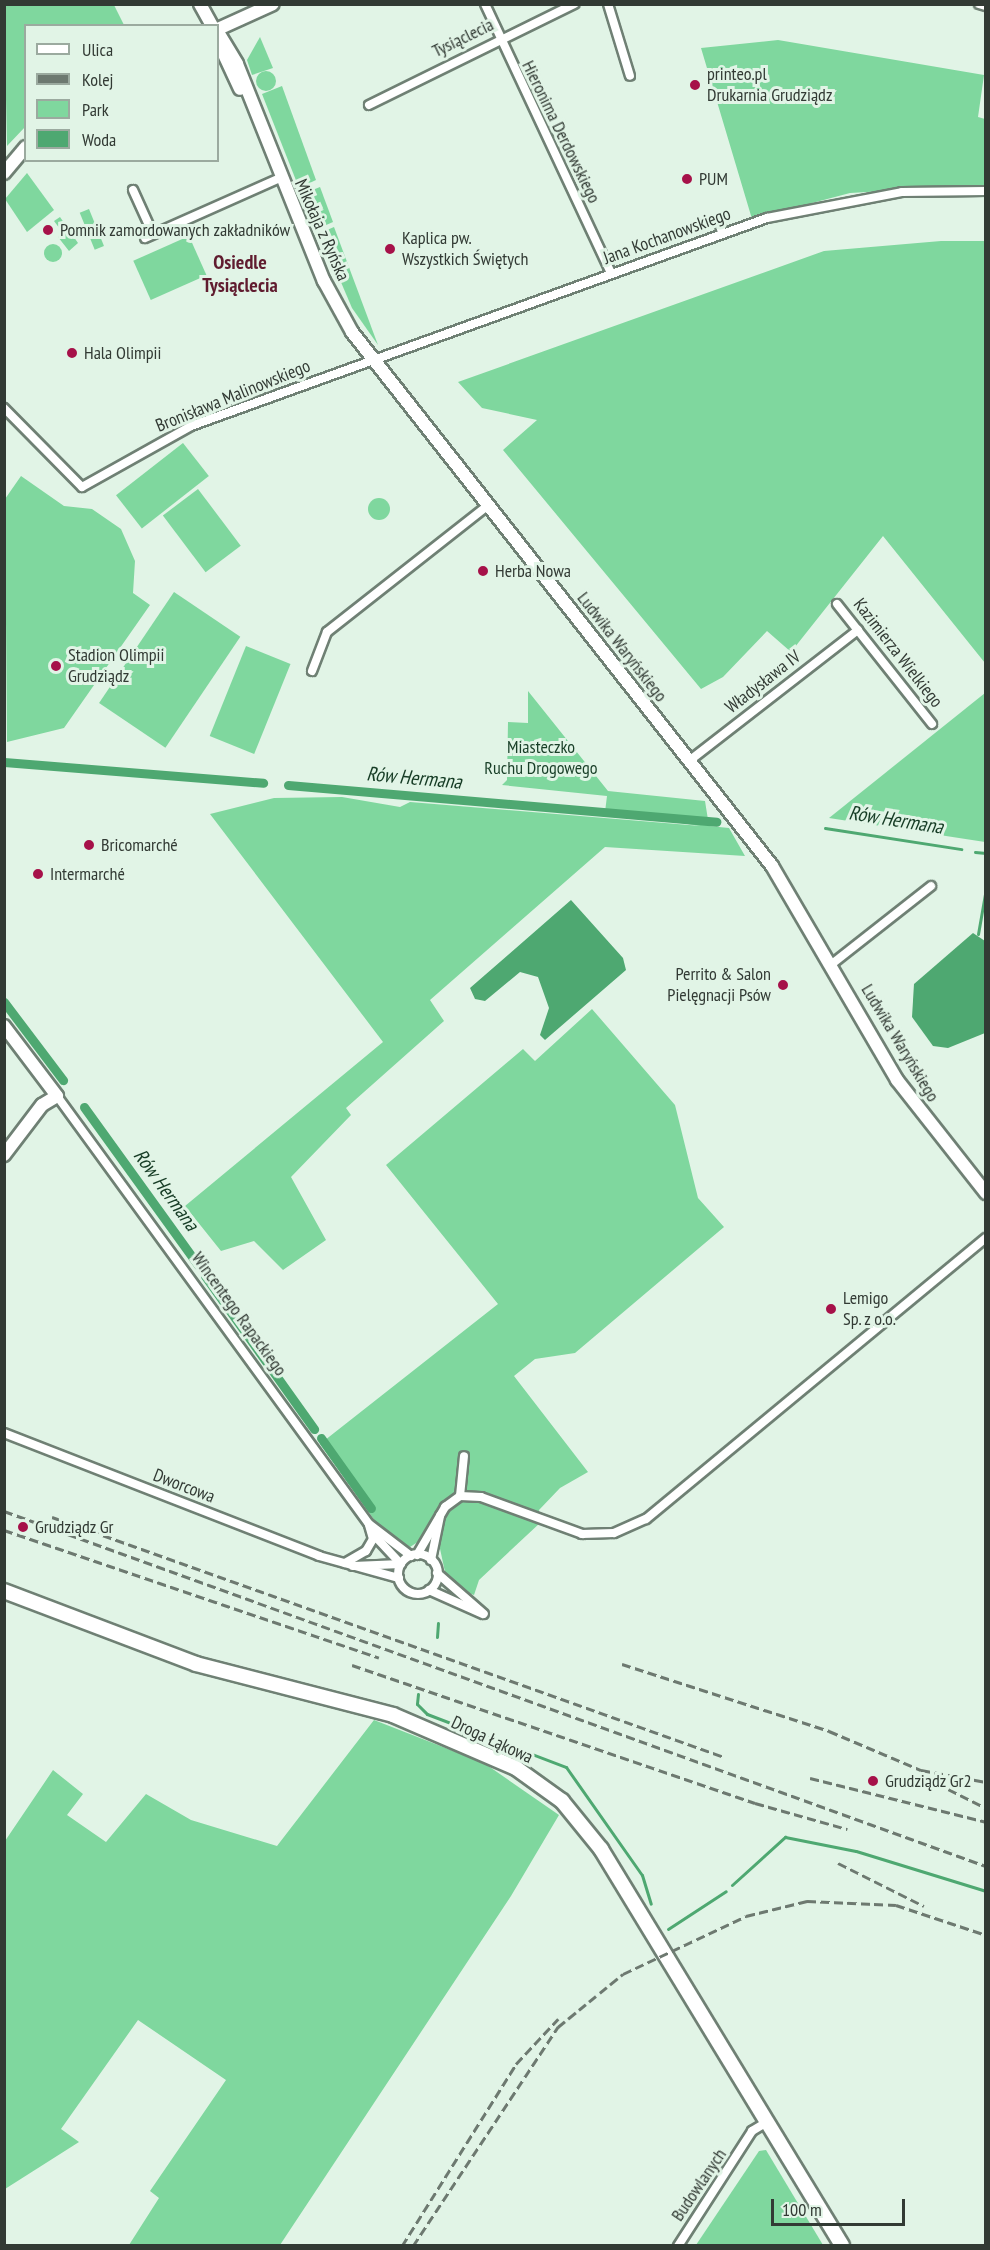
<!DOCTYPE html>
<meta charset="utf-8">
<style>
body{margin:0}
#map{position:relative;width:990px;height:2250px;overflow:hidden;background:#e1f4e6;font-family:"PT Sans Narrow",sans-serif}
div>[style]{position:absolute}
.green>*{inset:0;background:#7fd79e;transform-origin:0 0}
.round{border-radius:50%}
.water>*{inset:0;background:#4ea871}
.stream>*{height:3px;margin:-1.5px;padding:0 1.5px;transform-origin:1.5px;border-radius:1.5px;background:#4ea871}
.canal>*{height:9px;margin:-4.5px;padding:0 4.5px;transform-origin:4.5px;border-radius:4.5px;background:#4ea871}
.roads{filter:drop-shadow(2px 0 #6f8074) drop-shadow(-2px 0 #6f8074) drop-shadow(0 2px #6f8074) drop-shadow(0 -2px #6f8074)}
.street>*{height:8px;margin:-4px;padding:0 4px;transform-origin:4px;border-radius:4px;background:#fff}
.street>.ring{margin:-4px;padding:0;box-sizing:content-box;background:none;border:8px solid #fff;border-radius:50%}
.secondary>*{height:12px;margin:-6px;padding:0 6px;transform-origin:6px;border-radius:6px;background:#fff}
.primary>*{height:14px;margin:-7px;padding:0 7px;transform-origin:7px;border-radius:7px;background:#fff}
.rail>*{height:3px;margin-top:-1.5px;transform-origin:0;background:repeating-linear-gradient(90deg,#6d7970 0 9px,transparent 0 13.5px)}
.dots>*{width:16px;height:16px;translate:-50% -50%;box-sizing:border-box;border:3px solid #e1f4e6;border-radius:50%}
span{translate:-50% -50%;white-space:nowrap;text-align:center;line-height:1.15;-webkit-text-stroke:6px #e1f4e6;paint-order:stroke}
.street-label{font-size:18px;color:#323a34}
.poi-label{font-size:18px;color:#323a34}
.left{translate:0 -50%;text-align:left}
.right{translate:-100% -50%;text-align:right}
.park-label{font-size:18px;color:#183e27}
.neighbourhood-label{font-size:20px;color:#601c2f;font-weight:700}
.water-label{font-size:20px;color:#163c25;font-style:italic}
.frame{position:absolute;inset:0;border:6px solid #323a34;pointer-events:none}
.legend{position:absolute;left:24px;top:24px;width:195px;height:138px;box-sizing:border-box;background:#e1f4e6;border:2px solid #9baa9f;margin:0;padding:8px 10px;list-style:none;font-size:18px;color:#323a34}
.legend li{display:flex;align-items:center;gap:12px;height:30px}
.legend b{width:30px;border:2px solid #9baa9f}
.scale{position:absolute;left:771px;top:2199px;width:134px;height:27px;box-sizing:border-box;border:3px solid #323a34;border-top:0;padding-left:8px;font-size:18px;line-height:21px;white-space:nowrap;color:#323a34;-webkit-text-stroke:4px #e1f4e6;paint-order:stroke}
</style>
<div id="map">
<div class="green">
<i style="clip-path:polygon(4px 5px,114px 5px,124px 25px,26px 26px,25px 127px,7px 146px)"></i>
<i style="clip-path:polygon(260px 37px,273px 68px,252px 75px,247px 60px)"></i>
<i style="clip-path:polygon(778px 40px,984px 75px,978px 117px,985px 119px,985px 185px,850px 193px,752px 219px,701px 48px)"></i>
<i class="round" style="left:256px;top:71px;width:20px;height:20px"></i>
<i style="clip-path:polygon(282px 86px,316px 180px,299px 188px,262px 94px)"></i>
<i style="clip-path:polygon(27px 173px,54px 210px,27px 232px,5px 199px)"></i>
<i style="clip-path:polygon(320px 187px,333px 222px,317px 229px,300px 195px)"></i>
<i style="left:89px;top:209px;width:40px;height:10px;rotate:68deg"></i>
<i style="clip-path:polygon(60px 217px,78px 243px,69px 251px,58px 237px,63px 233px,54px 221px)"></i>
<i style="clip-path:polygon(334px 227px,378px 345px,352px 308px,320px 233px)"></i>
<i style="left:189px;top:236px;width:43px;height:61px;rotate:66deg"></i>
<i style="clip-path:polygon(941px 241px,985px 241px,985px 663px,883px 536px,791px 652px,767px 631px,723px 677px,701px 689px,503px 450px,537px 420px,482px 408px,458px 382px,824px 251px)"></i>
<i class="round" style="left:44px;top:244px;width:18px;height:18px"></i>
<i style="left:183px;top:443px;width:42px;height:85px;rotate:52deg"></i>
<i style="clip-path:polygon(21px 476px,64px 506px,92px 509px,121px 529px,135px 561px,133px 593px,150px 605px,64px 728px,7px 742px,5px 499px)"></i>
<i style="left:198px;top:489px;width:71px;height:44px;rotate:53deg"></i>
<i class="round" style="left:368px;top:498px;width:22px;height:22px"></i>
<i style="left:174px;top:592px;width:80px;height:134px;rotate:34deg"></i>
<i style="left:246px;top:646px;width:48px;height:97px;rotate:22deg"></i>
<i style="clip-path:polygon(528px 691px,608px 791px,705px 801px,709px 826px,729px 828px,745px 856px,605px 847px,430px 1000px,444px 1021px,346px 1108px,351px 1115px,291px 1177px,326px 1240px,283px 1270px,254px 1241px,221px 1251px,185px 1206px,383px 1042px,210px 814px,274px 798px,342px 797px,400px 807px,410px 802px,701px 826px,605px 812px,607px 796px,502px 785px,507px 780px,508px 722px,528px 723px)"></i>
<i style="clip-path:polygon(985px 693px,985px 842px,829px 818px)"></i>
<i style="clip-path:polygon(592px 1009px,675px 1105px,698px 1198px,724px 1227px,575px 1353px,535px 1359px,514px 1376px,588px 1472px,560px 1488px,539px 1510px,541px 1522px,479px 1580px,474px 1595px,457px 1589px,445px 1572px,439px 1544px,424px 1538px,410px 1547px,400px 1544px,375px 1521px,320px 1444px,498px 1304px,386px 1165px,523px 1049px,535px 1061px)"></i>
<i style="clip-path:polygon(374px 1720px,484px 1763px,559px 1815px,511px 1896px,280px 2245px,129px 2245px,159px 2198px,150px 2191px,226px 2080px,138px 2020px,61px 2129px,79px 2142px,5px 2189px,5px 1841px,53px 1770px,83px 1794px,67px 1815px,106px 1842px,146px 1794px,191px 1820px,277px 1846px)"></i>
<i style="clip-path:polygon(766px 2150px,823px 2245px,696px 2245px,759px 2151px)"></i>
</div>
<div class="water">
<i style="clip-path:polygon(571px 900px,623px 958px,626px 970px,545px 1040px,540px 1035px,549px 1008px,538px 977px,520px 972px,485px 1001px,475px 999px,470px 988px)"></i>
<i style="clip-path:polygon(973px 933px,985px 941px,985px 1033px,948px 1048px,933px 1046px,912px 1017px,914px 984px)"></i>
</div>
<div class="stream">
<i style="left:825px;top:828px;width:138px;rotate:8.8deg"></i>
<i style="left:975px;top:852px;width:11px;rotate:5deg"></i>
<i style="left:978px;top:934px;width:47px;rotate:-80.1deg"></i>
<i style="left:437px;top:1637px;width:14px;rotate:-86deg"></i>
<i style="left:418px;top:1694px;width:10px;rotate:96deg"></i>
<i style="left:417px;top:1704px;width:14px;rotate:45deg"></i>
<i style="left:427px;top:1714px;width:149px;rotate:20.9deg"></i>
<i style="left:566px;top:1767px;width:132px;rotate:54.9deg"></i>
<i style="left:642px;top:1875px;width:30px;rotate:73deg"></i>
<i style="left:732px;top:1885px;width:72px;rotate:-42.2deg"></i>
<i style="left:785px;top:1837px;width:72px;rotate:11.2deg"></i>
<i style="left:856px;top:1851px;width:136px;rotate:17.1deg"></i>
<i style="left:668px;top:1929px;width:69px;rotate:-33.2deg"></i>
</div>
<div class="canal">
<i style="left:4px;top:762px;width:260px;rotate:4.6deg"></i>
<i style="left:288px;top:785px;width:430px;rotate:4.9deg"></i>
<i style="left:4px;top:1002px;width:98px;rotate:52.9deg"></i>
<i style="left:84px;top:1107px;width:195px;rotate:54.2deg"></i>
<i style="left:205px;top:1276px;width:188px;rotate:54.5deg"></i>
<i style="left:321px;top:1438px;width:86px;rotate:54.5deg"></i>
</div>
<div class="roads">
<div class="street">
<i style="left:485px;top:4px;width:297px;rotate:64.9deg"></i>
<i style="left:608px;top:4px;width:75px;rotate:73deg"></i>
<i style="left:979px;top:4px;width:7px;rotate:16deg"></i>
<i style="left:369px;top:105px;width:229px;rotate:-26.2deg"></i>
<i style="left:133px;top:190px;width:48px;rotate:65.6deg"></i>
<i style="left:719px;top:221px;width:12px;rotate:76deg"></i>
<i style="left:145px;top:238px;width:148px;rotate:-24deg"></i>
<i style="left:4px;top:408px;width:111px;rotate:45.4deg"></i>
<i style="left:82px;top:487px;width:125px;rotate:-29.2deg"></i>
<i style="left:191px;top:426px;width:612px;rotate:-19.86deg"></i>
<i style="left:767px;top:218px;width:137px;rotate:-10.9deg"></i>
<i style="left:902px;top:192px;width:84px;rotate:-0.7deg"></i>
<i style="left:837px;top:604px;width:153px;rotate:51.6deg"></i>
<i style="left:312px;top:671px;width:42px;rotate:-69deg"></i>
<i style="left:327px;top:632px;width:202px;rotate:-38.2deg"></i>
<i style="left:689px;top:761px;width:214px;rotate:-37.8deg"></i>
<i style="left:832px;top:964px;width:126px;rotate:-38.2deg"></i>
<i style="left:57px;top:1096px;width:530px;rotate:53.91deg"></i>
<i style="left:369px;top:1524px;width:53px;rotate:37.3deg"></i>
<i style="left:4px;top:1433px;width:338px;rotate:21.3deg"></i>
<i style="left:319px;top:1556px;width:83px;rotate:15.4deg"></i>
<i style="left:460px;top:1496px;width:40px;rotate:-84.3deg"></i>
<i style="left:372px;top:1533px;width:42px;rotate:46.9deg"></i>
<i class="ring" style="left:398px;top:1554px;width:32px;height:32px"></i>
<i style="left:417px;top:1555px;width:56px;rotate:-59.7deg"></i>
<i style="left:445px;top:1507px;width:19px;rotate:-36deg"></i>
<i style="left:460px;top:1496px;width:21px;rotate:3deg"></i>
<i style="left:481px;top:1497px;width:108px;rotate:20.1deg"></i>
<i style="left:582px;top:1534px;width:32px;rotate:-2deg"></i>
<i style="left:614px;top:1533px;width:35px;rotate:-24deg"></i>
<i style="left:646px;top:1519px;width:441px;rotate:-39.6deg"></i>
<i style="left:431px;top:1560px;width:45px;rotate:-78.4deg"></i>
<i style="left:345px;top:1563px;width:24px;rotate:-30deg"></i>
<i style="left:366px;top:1551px;width:14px;rotate:-60deg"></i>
<i style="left:373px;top:1539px;width:15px;rotate:-106deg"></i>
<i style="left:353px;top:1566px;width:48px;rotate:-2.4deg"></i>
<i style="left:437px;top:1573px;width:62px;rotate:41.1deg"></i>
<i style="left:429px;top:1590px;width:59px;rotate:24deg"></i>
<i style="left:678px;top:2246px;width:137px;rotate:-57.2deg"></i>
<i style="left:752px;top:2131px;width:17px;rotate:-31deg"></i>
</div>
<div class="secondary">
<i style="left:200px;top:4px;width:25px;rotate:61deg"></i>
<i style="left:218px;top:29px;width:60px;rotate:-24.4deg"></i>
<i style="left:218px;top:32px;width:37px;rotate:59deg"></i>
<i style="left:237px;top:64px;width:234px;rotate:68.2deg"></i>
<i style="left:324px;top:281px;width:58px;rotate:61.2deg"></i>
<i style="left:352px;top:332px;width:679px;rotate:51.81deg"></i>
<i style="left:772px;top:866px;width:248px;rotate:59.7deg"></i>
<i style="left:897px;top:1080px;width:144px;rotate:51.8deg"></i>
<i style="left:221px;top:48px;width:45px;rotate:65.1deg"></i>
<i style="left:4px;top:173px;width:34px;rotate:-50deg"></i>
<i style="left:4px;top:1026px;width:88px;rotate:52.9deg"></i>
<i style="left:57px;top:1096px;width:17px;rotate:149deg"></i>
<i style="left:42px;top:1105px;width:63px;rotate:127.2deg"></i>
</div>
<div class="primary">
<i style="left:4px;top:1591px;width:205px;rotate:20.8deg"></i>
<i style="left:196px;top:1664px;width:203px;rotate:14.5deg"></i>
<i style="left:393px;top:1715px;width:134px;rotate:23.3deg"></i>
<i style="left:516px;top:1768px;width:57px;rotate:35.7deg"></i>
<i style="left:562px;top:1801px;width:62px;rotate:50.9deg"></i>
<i style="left:601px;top:1849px;width:464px;rotate:58.7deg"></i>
</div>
</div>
<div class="rail">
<i style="left:4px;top:1511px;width:1044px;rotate:19.88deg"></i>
<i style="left:52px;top:1517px;width:714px;rotate:19.65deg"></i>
<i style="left:4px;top:1530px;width:396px;rotate:18.8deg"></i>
<i style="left:622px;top:1664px;width:218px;rotate:17.9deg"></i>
<i style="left:829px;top:1731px;width:100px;rotate:23deg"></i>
<i style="left:921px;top:1770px;width:66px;rotate:10.5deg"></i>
<i style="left:352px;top:1665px;width:426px;rotate:18.9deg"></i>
<i style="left:755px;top:1803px;width:96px;rotate:15.8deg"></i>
<i style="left:924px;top:1777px;width:69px;rotate:26.6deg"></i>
<i style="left:810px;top:1778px;width:181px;rotate:14deg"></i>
<i style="left:838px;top:1863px;width:96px;rotate:26.6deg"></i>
<i style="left:402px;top:2246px;width:215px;rotate:-57.9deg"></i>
<i style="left:516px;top:2064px;width:62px;rotate:-47deg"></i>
<i style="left:413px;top:2246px;width:263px;rotate:-56.5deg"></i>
<i style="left:558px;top:2027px;width:84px;rotate:-39.2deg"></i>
<i style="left:623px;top:1974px;width:136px;rotate:-25.2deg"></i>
<i style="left:746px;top:1916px;width:63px;rotate:-13.8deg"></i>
<i style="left:807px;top:1901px;width:89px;rotate:2.6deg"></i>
<i style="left:896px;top:1905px;width:95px;rotate:18.4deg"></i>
</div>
<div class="dots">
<i style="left:695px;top:85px;background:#a61149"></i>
<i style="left:687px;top:179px;background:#a61149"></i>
<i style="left:48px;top:230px;background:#a61149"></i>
<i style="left:390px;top:249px;background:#a61149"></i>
<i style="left:72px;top:353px;background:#a61149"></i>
<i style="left:483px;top:571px;background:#a61149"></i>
<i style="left:56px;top:666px;background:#a61149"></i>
<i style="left:89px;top:845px;background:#a61149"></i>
<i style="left:38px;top:874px;background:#a61149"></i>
<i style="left:783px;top:985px;background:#a61149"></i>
<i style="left:831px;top:1309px;background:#a61149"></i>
<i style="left:23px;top:1527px;background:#a61149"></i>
<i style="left:873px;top:1781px;background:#a61149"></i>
</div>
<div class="street-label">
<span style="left:463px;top:38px;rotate:-26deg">Tysiąclecia</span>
<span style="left:561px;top:132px;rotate:64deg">Hieronima Derdowskiego</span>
<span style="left:322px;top:230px;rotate:66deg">Mikołaja z Ryńska</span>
<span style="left:667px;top:236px;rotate:-20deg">Jana Kochanowskiego</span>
<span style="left:233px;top:396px;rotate:-22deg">Bronisława Malinowskiego</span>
<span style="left:622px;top:647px;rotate:52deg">Ludwika Waryńskiego</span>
<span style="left:898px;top:653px;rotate:52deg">Kazimierza Wielkiego</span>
<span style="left:763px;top:682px;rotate:-38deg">Władysława IV</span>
<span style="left:900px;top:1043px;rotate:59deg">Ludwika Waryńskiego</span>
<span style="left:239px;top:1314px;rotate:54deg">Wincentego Rapackiego</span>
<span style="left:184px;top:1486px;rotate:21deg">Dworcowa</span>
<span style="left:492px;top:1740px;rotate:25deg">Droga Łąkowa</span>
<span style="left:699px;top:2185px;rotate:-56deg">Budowlanych</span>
</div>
<div class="poi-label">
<span class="left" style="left:707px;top:85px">printeo.pl<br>Drukarnia Grudziądz</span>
<span class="left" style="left:699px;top:179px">PUM</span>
<span class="left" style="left:60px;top:230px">Pomnik zamordowanych zakładników</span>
<span class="left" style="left:402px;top:249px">Kaplica pw.<br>Wszystkich Świętych</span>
<span class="left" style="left:84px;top:353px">Hala Olimpii</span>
<span class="left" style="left:495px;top:571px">Herba Nowa</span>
<span class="left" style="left:68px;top:666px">Stadion Olimpii<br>Grudziądz</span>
<span class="left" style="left:101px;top:845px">Bricomarché</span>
<span class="left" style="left:50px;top:874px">Intermarché</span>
<span class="right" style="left:771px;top:985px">Perrito &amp; Salon<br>Pielęgnacji Psów</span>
<span class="left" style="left:843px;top:1309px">Lemigo<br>Sp. z o.o.</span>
<span class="left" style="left:35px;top:1527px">Grudziądz Gr</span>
<span class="left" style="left:885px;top:1781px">Grudziądz Gr2</span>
</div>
<div class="park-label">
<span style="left:541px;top:758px">Miasteczko<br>Ruchu Drogowego</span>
</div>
<div class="neighbourhood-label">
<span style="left:240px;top:274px">Osiedle<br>Tysiąclecia</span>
</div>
<div class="water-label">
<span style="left:414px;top:778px;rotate:5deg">Rów Hermana</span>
<span style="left:896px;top:820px;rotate:9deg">Rów Hermana</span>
<span style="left:166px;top:1190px;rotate:54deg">Rów Hermana</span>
</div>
<div class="frame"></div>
<ul class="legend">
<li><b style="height:8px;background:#fff"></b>Ulica</li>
<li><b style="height:8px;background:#6d7970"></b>Kolej</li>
<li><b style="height:16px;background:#7fd79e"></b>Park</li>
<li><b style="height:16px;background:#4ea871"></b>Woda</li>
</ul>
<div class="scale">100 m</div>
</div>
